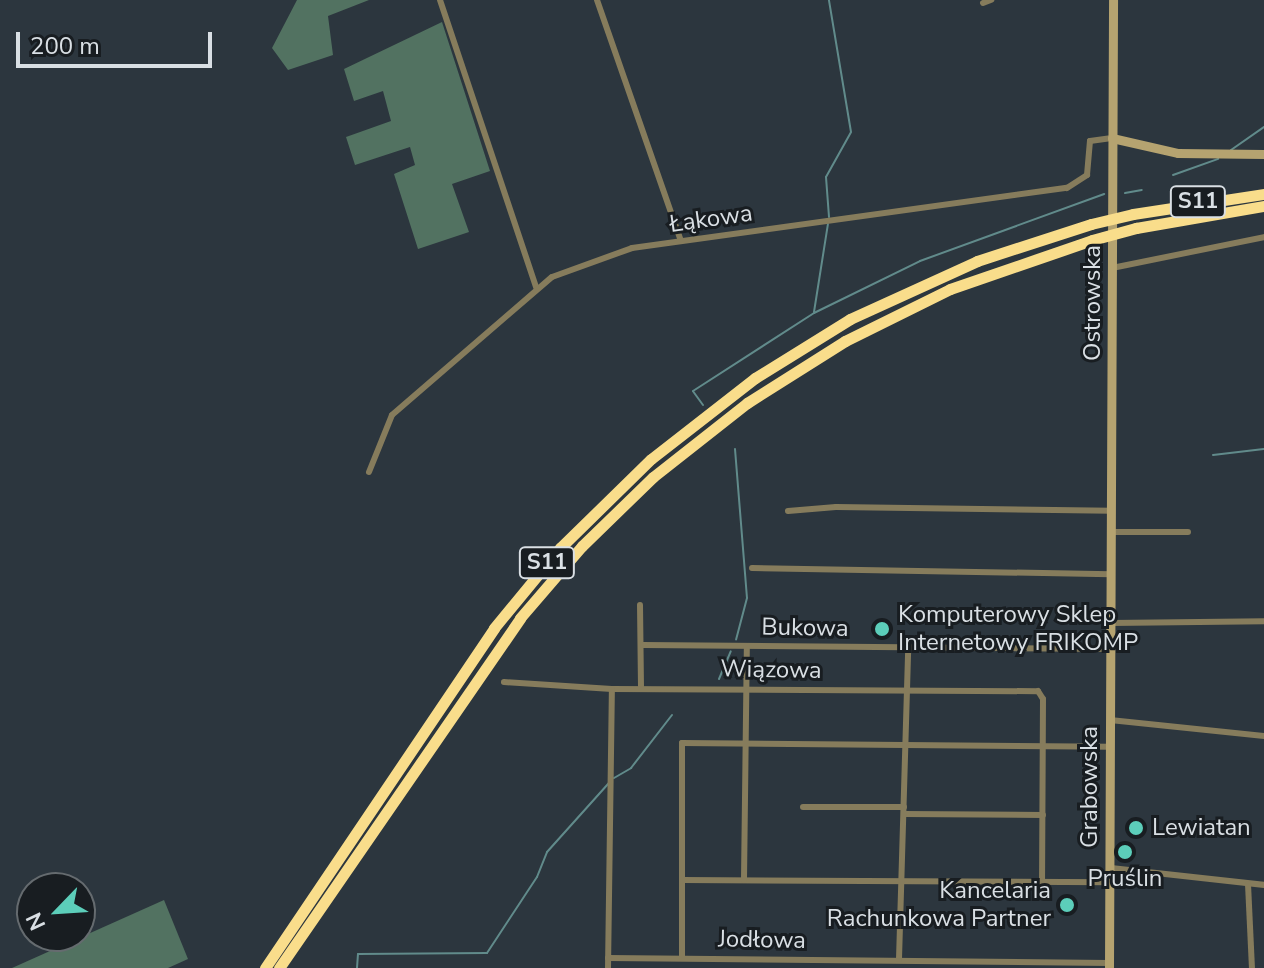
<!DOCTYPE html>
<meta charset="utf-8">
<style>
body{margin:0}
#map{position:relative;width:1264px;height:968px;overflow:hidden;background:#2c363e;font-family:"Nunito Sans",sans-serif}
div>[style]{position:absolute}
.forest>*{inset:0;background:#527261}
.stream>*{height:2px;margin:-1px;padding:0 1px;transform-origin:1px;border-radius:1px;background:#618b8b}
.street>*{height:6px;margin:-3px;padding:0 3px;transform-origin:3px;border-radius:3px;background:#867c5c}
.secondary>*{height:9px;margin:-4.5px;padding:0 4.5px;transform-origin:4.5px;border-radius:4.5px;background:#b5a370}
.highway>*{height:11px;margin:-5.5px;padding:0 5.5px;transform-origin:5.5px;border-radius:5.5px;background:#f9dd8b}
.highway-bridge>*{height:11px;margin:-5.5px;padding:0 5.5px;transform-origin:5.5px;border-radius:5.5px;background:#f9dd8b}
.dots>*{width:22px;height:22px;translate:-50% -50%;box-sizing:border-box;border:4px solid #181d21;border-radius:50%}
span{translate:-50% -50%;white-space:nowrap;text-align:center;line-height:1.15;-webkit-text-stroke:6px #181d21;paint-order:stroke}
.shield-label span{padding:2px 6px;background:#181d21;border:2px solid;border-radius:6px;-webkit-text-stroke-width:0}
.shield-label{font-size:22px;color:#d9dfe4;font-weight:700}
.street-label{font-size:24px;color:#d9dfe4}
.poi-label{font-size:24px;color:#d9dfe4}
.left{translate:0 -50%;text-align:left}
.right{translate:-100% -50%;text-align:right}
.north{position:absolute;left:16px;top:872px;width:80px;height:80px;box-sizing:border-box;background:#181d21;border:2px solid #656b6f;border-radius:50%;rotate:245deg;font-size:22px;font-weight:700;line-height:32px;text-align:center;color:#d9dfe4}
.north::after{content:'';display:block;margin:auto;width:28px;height:36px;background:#5cceba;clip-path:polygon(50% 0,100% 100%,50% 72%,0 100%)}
.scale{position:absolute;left:16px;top:32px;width:196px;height:36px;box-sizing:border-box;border:4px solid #d9dfe4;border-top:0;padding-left:10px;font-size:24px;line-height:28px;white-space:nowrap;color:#d9dfe4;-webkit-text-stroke:6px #181d21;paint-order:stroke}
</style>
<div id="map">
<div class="forest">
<i style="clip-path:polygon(297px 0,369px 0,328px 16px,333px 55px,288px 70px,272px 48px)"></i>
<i style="clip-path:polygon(442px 22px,490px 171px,452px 184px,469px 232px,418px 249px,394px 174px,415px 165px,410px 147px,355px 165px,346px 137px,391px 121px,383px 91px,354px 101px,344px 69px)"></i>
<i style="clip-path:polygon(164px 900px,188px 959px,168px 968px,12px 968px)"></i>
</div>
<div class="stream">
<i style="left:1231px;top:150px;width:40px;rotate:-34.9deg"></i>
<i style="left:1173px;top:175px;width:48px;rotate:-19.6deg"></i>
<i style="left:1125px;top:193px;width:17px;rotate:-10deg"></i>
<i style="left:829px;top:217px;width:40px;rotate:-94.3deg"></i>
<i style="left:826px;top:177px;width:51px;rotate:-60.9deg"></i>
<i style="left:851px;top:132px;width:134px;rotate:-99.5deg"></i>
<i style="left:814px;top:312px;width:89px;rotate:-81deg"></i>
<i style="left:703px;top:405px;width:17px;rotate:-126deg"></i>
<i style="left:693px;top:391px;width:144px;rotate:-32.8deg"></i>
<i style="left:814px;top:313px;width:118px;rotate:-26.1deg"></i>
<i style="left:920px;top:261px;width:196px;rotate:-20deg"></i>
<i style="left:735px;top:449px;width:149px;rotate:85.4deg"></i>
<i style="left:747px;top:598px;width:43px;rotate:104.7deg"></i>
<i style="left:1213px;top:455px;width:51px;rotate:-6.7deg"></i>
<i style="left:719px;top:679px;width:30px;rotate:-67deg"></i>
<i style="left:614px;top:778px;width:20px;rotate:-30deg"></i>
<i style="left:631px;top:768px;width:67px;rotate:-52.3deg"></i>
<i style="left:357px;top:968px;width:14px;rotate:-86deg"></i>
<i style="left:358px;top:954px;width:129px;rotate:-0.4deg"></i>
<i style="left:487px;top:953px;width:91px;rotate:-56.7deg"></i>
<i style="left:537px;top:877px;width:27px;rotate:-68deg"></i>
<i style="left:547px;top:852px;width:93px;rotate:-48.1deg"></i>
</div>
<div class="street">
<i style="left:440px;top:0;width:303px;rotate:71.5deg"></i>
<i style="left:597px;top:0;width:255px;rotate:70.8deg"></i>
<i style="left:983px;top:3px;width:9px;rotate:-21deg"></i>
<i style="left:1112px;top:268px;width:155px;rotate:-11.5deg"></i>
<i style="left:369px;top:472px;width:61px;rotate:-68deg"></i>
<i style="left:392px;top:415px;width:211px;rotate:-40.8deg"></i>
<i style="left:552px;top:277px;width:85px;rotate:-19.9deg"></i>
<i style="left:632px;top:248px;width:439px;rotate:-7.9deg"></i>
<i style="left:1067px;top:188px;width:24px;rotate:-33deg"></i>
<i style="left:1087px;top:175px;width:34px;rotate:-85deg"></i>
<i style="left:1090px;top:141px;width:22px;rotate:-8deg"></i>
<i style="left:788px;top:511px;width:48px;rotate:-4.8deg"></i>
<i style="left:836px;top:507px;width:275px;rotate:0.8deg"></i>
<i style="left:1111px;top:532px;width:77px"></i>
<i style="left:752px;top:568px;width:359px;rotate:1deg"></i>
<i style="left:640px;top:605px;width:81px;rotate:89.3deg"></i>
<i style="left:1111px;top:623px;width:153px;rotate:-0.7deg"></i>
<i style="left:643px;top:645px;width:467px;rotate:0.5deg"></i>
<i style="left:504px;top:682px;width:108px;rotate:3.7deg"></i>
<i style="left:612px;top:689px;width:426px;rotate:0.3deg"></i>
<i style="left:1038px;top:691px;width:9px;rotate:58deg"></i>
<i style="left:1043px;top:699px;width:183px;rotate:90.3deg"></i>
<i style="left:1110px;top:720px;width:155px;rotate:5.9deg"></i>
<i style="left:803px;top:807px;width:101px"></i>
<i style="left:904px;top:814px;width:139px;rotate:0.4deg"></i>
<i style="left:1111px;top:868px;width:154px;rotate:6.3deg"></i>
<i style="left:682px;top:880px;width:429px;rotate:0.3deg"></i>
<i style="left:744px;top:880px;width:234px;rotate:-89.3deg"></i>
<i style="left:1248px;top:884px;width:84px;rotate:87.3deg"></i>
<i style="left:608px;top:958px;width:501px;rotate:0.57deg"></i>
<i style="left:682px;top:958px;width:215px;rotate:-90deg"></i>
<i style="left:682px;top:743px;width:428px;rotate:0.5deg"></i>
<i style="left:899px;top:959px;width:311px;rotate:-88.3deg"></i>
<i style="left:608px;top:968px;width:279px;rotate:-89.2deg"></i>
</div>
<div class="secondary">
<i style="left:1112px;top:138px;width:68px;rotate:12.8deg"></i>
<i style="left:1178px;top:153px;width:86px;rotate:0.7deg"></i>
<i style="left:1109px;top:968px;width:968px;rotate:-89.76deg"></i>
</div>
<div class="highway">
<i style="left:1133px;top:214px;width:133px;rotate:-8.7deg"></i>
<i style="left:1136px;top:228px;width:130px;rotate:-9.8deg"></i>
<i style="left:265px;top:968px;width:410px;rotate:-56deg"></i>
<i style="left:494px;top:628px;width:104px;rotate:-50.5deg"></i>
<i style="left:560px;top:548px;width:127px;rotate:-44.4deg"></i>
<i style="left:651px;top:459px;width:132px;rotate:-37.9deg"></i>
<i style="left:755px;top:378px;width:112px;rotate:-31.8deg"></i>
<i style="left:850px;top:319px;width:140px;rotate:-24.5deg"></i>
<i style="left:977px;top:261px;width:120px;rotate:-18deg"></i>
<i style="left:279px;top:968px;width:425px;rotate:-55.4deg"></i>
<i style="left:520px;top:618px;width:95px;rotate:-49.3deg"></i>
<i style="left:582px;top:546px;width:99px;rotate:-44.2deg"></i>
<i style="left:653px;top:477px;width:120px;rotate:-38.2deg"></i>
<i style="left:747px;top:403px;width:116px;rotate:-32.3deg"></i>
<i style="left:845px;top:341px;width:117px;rotate:-26.3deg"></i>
<i style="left:950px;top:289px;width:150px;rotate:-19deg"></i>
</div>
<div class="highway-bridge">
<i style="left:1091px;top:224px;width:43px;rotate:-13.4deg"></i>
<i style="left:1092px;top:240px;width:46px;rotate:-15.3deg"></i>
</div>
<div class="dots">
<i style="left:882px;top:629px;background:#5cceba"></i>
<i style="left:1136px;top:828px;background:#5cceba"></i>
<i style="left:1125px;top:852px;background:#5cceba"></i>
<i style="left:1067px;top:905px;background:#5cceba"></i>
</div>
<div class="shield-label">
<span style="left:1198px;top:202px">S11</span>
<span style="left:547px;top:563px">S11</span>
</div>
<div class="street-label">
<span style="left:711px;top:219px;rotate:-8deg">Łąkowa</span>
<span style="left:1093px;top:303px;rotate:-90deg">Ostrowska</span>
<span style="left:805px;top:628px;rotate:1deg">Bukowa</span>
<span style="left:771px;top:670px;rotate:1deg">Wiązowa</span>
<span style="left:1090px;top:787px;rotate:-90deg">Grabowska</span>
<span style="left:762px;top:940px;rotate:1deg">Jodłowa</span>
</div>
<div class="poi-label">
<span class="left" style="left:898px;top:629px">Komputerowy Sklep<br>Internetowy FRIKOMP</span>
<span class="left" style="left:1152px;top:828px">Lewiatan</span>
<span style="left:1125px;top:879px">Pruślin</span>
<span class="right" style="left:1051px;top:905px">Kancelaria<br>Rachunkowa Partner</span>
</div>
<div class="north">N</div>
<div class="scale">200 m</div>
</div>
